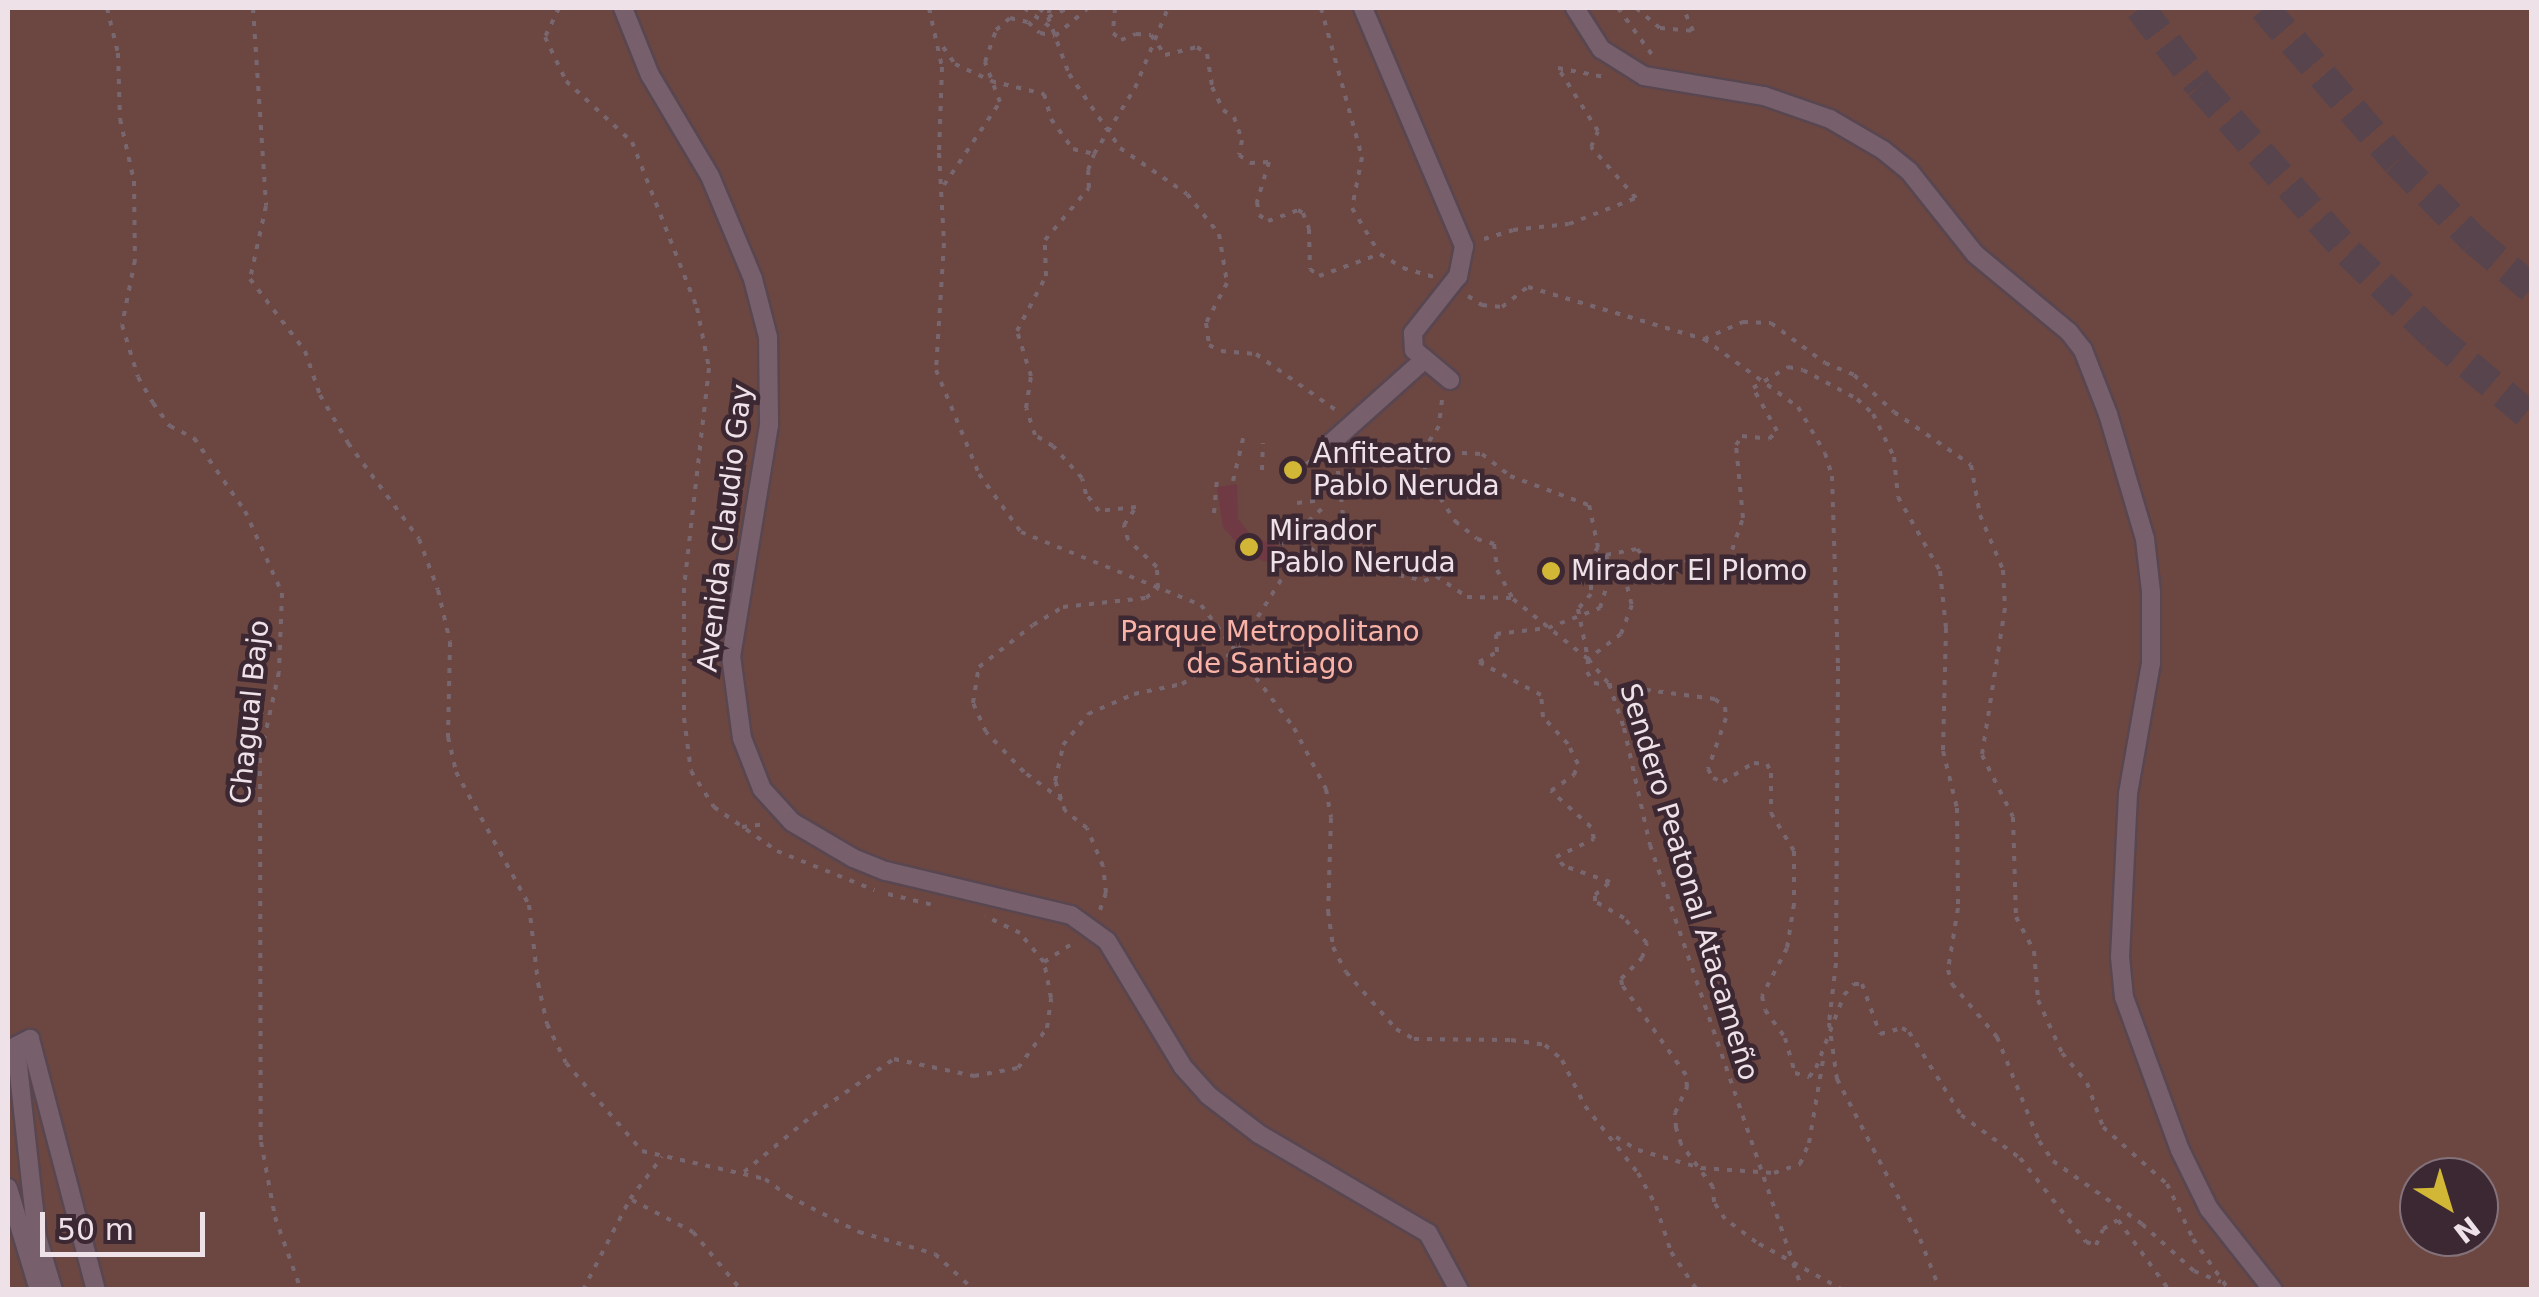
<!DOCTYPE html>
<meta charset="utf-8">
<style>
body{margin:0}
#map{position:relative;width:2539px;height:1297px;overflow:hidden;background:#3c2832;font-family:"DejaVu Sans",sans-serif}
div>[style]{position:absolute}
.green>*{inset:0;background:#6c4640}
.building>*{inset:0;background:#6f3a44}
.highway-tunnel>*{height:30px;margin-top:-15px;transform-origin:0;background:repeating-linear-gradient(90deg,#57444d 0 30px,transparent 0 45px)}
.path>*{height:4px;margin-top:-2px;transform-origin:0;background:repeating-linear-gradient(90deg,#796770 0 5px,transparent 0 13px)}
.roads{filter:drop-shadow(2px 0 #584650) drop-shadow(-2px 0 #584650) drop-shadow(0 2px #584650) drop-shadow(0 -2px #584650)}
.street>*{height:18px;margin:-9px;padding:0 9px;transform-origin:9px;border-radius:9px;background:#775f6b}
.dots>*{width:28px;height:28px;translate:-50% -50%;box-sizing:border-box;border:5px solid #3c2832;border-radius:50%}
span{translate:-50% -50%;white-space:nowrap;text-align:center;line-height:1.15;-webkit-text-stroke:9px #3c2832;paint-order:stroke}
.poi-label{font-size:28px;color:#efe1e8}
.left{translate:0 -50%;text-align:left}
.street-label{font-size:28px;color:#efe1e8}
.park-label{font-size:28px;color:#f9b3a6}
.frame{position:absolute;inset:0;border:10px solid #efe1e8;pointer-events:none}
.north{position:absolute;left:2399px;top:1157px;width:100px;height:100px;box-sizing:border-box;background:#3c2832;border:2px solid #84727b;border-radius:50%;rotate:142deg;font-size:28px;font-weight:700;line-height:40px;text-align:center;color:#efe1e8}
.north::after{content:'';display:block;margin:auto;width:35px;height:45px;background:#d2b635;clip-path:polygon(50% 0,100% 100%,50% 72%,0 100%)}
.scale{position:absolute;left:40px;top:1212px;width:165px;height:45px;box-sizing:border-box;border:5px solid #efe1e8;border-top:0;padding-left:12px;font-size:30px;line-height:35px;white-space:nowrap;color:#efe1e8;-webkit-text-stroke:8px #3c2832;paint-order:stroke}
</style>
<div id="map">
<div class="green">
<i style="clip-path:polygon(evenodd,8px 8px,2531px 8px,2531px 1289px,8px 1289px,8px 8px,2419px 1177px,2479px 1177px,2479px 1237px,2419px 1237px,2419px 1177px)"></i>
</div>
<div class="building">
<i style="clip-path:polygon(1237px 484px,1238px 519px,1251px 535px,1277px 546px,1274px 564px,1248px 556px,1223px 527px,1217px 487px)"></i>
</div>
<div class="highway-tunnel">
<i style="left:2140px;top:8px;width:98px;rotate:52.4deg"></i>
<i style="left:2200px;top:86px;width:224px;rotate:48.3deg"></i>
<i style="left:2349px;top:253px;width:119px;rotate:44.3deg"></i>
<i style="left:2434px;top:336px;width:128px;rotate:39.9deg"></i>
<i style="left:2264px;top:8px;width:203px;rotate:49.2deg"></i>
<i style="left:2397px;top:162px;width:110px;rotate:45.4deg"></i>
<i style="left:2474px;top:240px;width:76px;rotate:40.2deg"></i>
</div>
<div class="path">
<i style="left:107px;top:8px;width:46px;rotate:76.3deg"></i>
<i style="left:118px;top:53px;width:66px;rotate:88.3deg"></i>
<i style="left:120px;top:119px;width:64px;rotate:77.3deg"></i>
<i style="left:134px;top:181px;width:79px;rotate:89.3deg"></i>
<i style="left:135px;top:260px;width:66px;rotate:101.3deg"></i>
<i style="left:122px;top:325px;width:54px;rotate:72.9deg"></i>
<i style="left:138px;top:377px;width:30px;rotate:60deg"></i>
<i style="left:153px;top:403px;width:29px;rotate:54deg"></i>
<i style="left:170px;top:426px;width:27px;rotate:27deg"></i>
<i style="left:194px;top:438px;width:89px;rotate:55.1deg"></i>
<i style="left:245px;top:511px;width:90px;rotate:65.7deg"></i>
<i style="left:282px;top:593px;width:79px;rotate:92.2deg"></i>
<i style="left:279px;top:672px;width:88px;rotate:102.5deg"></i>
<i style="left:260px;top:758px;width:384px;rotate:89.9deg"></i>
<i style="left:261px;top:1142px;width:76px;rotate:79.4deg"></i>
<i style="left:275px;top:1217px;width:77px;rotate:70.4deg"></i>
<i style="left:253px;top:8px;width:198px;rotate:86.2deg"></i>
<i style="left:266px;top:206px;width:75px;rotate:102.4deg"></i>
<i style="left:250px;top:279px;width:91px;rotate:52.6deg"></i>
<i style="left:305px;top:351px;width:46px;rotate:71.2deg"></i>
<i style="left:320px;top:395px;width:56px;rotate:59.7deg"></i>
<i style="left:348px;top:443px;width:119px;rotate:53.5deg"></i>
<i style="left:419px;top:539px;width:54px;rotate:69.6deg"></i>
<i style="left:438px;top:590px;width:53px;rotate:77deg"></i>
<i style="left:450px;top:642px;width:95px;rotate:91.2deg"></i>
<i style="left:448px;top:737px;width:36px;rotate:77deg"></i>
<i style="left:456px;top:772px;width:152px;rotate:61.2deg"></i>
<i style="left:529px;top:905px;width:79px;rotate:83.4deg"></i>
<i style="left:538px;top:983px;width:42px;rotate:77.6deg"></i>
<i style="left:547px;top:1024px;width:43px;rotate:64deg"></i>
<i style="left:566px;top:1063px;width:116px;rotate:49.2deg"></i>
<i style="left:642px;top:1151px;width:126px;rotate:12.8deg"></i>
<i style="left:765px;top:1179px;width:29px;rotate:36deg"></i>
<i style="left:788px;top:1196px;width:80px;rotate:26.9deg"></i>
<i style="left:859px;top:1232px;width:79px;rotate:16.1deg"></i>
<i style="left:935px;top:1254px;width:53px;rotate:42.7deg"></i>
<i style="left:559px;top:8px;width:32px;rotate:116deg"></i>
<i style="left:545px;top:37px;width:49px;rotate:64.5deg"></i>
<i style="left:566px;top:81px;width:90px;rotate:42.7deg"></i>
<i style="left:632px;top:142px;width:178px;rotate:68.6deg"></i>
<i style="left:697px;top:308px;width:61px;rotate:78.7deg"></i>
<i style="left:709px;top:368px;width:221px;rotate:96.5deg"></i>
<i style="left:684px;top:588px;width:130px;rotate:90deg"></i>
<i style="left:684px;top:718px;width:53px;rotate:82.5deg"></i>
<i style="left:691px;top:771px;width:43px;rotate:57.4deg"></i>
<i style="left:714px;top:807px;width:77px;rotate:34.9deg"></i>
<i style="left:777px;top:851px;width:105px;rotate:21.9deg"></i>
<i style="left:929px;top:8px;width:60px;rotate:77.6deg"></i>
<i style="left:942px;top:67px;width:86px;rotate:92deg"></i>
<i style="left:939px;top:153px;width:90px;rotate:86.8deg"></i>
<i style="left:944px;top:243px;width:127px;rotate:93.6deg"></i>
<i style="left:936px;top:370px;width:113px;rotate:67.5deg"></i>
<i style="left:979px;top:474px;width:72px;rotate:54.1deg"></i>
<i style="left:1021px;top:532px;width:194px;rotate:22.1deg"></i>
<i style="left:1201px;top:605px;width:154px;rotate:52.9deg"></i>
<i style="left:1294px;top:728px;width:69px;rotate:62.3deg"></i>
<i style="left:1326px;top:789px;width:29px;rotate:80deg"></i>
<i style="left:1331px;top:818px;width:93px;rotate:91.8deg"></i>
<i style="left:1328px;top:911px;width:36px;rotate:82deg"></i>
<i style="left:1333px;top:947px;width:28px;rotate:63deg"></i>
<i style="left:1346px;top:972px;width:76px;rotate:48.7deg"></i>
<i style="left:1396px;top:1029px;width:21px;rotate:29deg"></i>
<i style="left:1414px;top:1039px;width:97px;rotate:0.6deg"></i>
<i style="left:1511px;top:1040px;width:34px;rotate:8deg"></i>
<i style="left:1545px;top:1045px;width:23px;rotate:41deg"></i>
<i style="left:1562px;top:1060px;width:51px;rotate:63.4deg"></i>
<i style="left:1585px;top:1106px;width:85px;rotate:51.7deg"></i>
<i style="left:1638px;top:1173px;width:38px;rotate:61deg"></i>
<i style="left:1656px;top:1206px;width:48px;rotate:71.9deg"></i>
<i style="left:1671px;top:1252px;width:46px;rotate:55.6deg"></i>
<i style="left:1024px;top:8px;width:34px;rotate:36deg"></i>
<i style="left:1039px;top:8px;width:13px;rotate:45deg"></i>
<i style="left:1048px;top:17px;width:23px;rotate:-23deg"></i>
<i style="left:1050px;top:8px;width:9px;rotate:103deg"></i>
<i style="left:1048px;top:17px;width:61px;rotate:69.8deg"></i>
<i style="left:1069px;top:74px;width:90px;rotate:55.4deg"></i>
<i style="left:1120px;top:148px;width:81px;rotate:34.5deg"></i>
<i style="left:1187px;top:194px;width:51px;rotate:51.3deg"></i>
<i style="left:1219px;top:234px;width:50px;rotate:80.7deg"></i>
<i style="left:1227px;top:283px;width:45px;rotate:117.7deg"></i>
<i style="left:1206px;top:323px;width:22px;rotate:82deg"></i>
<i style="left:1209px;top:345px;width:13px;rotate:27deg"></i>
<i style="left:1221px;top:351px;width:35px;rotate:5deg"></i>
<i style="left:1256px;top:354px;width:99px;rotate:35.1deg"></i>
<i style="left:1115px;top:8px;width:25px;rotate:95deg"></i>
<i style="left:1113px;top:33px;width:11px;rotate:41deg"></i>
<i style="left:1121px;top:40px;width:16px;rotate:-22deg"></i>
<i style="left:1136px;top:34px;width:15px;rotate:4deg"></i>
<i style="left:1151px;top:35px;width:24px;rotate:55deg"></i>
<i style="left:1165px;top:55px;width:33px;rotate:-14deg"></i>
<i style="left:1197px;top:47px;width:12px;rotate:35deg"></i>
<i style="left:1207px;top:54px;width:33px;rotate:81deg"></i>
<i style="left:1212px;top:87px;width:25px;rotate:64deg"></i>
<i style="left:1223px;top:110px;width:13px;rotate:32deg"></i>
<i style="left:1234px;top:117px;width:24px;rotate:71deg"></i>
<i style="left:1242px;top:140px;width:15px;rotate:101deg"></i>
<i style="left:1239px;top:155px;width:14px;rotate:36deg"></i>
<i style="left:1250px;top:163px;width:19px;rotate:-3deg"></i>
<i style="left:1269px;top:162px;width:42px;rotate:106.7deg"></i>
<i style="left:1257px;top:202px;width:13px;rotate:81deg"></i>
<i style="left:1259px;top:215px;width:11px;rotate:34deg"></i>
<i style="left:1268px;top:221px;width:32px;rotate:-20deg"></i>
<i style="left:1298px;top:210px;width:6px;rotate:31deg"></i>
<i style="left:1303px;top:213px;width:17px;rotate:69deg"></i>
<i style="left:1309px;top:229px;width:40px;rotate:88.6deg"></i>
<i style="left:1310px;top:269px;width:11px;rotate:38deg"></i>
<i style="left:1319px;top:276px;width:65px;rotate:-19.8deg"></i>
<i style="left:1380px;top:254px;width:27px;rotate:31deg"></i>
<i style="left:1403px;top:268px;width:32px;rotate:16deg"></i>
<i style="left:1321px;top:8px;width:155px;rotate:74.6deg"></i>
<i style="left:1362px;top:157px;width:52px;rotate:101.1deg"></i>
<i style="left:1352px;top:208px;width:52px;rotate:59deg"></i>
<i style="left:1618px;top:8px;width:59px;rotate:53.9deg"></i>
<i style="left:1636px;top:8px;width:31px;rotate:40deg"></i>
<i style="left:1660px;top:28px;width:33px;rotate:5deg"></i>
<i style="left:1693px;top:31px;width:25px;rotate:-113deg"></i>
<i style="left:943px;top:47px;width:21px;rotate:55deg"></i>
<i style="left:955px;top:64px;width:40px;rotate:25deg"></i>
<i style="left:991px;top:81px;width:55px;rotate:13.8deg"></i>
<i style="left:1044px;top:94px;width:26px;rotate:74deg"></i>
<i style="left:1051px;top:119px;width:37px;rotate:54deg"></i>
<i style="left:1073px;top:149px;width:22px;rotate:13deg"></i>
<i style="left:1094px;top:154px;width:78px;rotate:-58.2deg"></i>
<i style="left:1135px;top:88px;width:87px;rotate:-67.6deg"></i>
<i style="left:944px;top:185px;width:100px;rotate:-56deg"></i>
<i style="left:1000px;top:102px;width:43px;rotate:-110.6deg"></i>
<i style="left:985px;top:62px;width:34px;rotate:-71deg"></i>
<i style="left:996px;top:30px;width:18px;rotate:-41deg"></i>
<i style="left:1010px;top:18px;width:18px;rotate:13deg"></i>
<i style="left:1028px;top:22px;width:16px;rotate:43deg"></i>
<i style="left:1040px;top:33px;width:15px;rotate:11deg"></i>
<i style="left:1055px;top:36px;width:43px;rotate:-40.3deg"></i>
<i style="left:1484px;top:239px;width:30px;rotate:-17deg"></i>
<i style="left:1513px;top:230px;width:56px;rotate:-6.1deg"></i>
<i style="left:1569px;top:224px;width:72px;rotate:-21.2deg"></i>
<i style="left:1636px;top:198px;width:68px;rotate:-131.4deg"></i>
<i style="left:1591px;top:147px;width:17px;rotate:-66deg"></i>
<i style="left:1598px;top:131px;width:75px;rotate:-122.4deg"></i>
<i style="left:1558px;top:68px;width:47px;rotate:11.1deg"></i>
<i style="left:1468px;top:296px;width:17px;rotate:33deg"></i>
<i style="left:1482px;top:305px;width:20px;rotate:6deg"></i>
<i style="left:1502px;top:307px;width:33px;rotate:-38deg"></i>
<i style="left:1528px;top:287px;width:184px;rotate:16.5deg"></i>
<i style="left:1704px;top:339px;width:116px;rotate:35.9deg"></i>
<i style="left:1798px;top:407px;width:53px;rotate:59.6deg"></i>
<i style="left:1825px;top:453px;width:24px;rotate:73deg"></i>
<i style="left:1832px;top:476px;width:190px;rotate:88.2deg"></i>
<i style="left:1838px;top:666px;width:297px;rotate:90.4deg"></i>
<i style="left:1836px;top:963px;width:60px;rotate:96.7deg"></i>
<i style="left:1829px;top:1023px;width:57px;rotate:81.9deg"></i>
<i style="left:1837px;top:1079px;width:180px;rotate:62.6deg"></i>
<i style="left:1920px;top:1239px;width:55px;rotate:68.6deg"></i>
<i style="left:1704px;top:339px;width:43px;rotate:-23.6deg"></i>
<i style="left:1743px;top:322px;width:28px;rotate:2deg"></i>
<i style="left:1771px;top:323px;width:67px;rotate:36.5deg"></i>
<i style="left:1825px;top:363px;width:31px;rotate:22deg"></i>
<i style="left:1854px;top:375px;width:54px;rotate:42.8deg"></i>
<i style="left:1894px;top:412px;width:93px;rotate:34.5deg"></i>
<i style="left:1971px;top:465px;width:51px;rotate:79.8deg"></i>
<i style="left:1980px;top:515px;width:60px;rotate:67.3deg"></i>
<i style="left:2003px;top:570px;width:38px;rotate:87deg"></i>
<i style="left:2005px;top:608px;width:149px;rotate:98.9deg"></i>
<i style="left:1982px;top:755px;width:69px;rotate:63.4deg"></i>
<i style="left:2013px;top:817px;width:100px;rotate:88.3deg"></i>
<i style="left:2016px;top:917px;width:38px;rotate:62deg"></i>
<i style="left:2034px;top:951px;width:49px;rotate:85.3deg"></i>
<i style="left:2038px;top:1000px;width:58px;rotate:65.6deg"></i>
<i style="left:2062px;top:1053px;width:39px;rotate:50deg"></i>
<i style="left:2087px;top:1083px;width:47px;rotate:70deg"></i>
<i style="left:2103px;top:1127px;width:86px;rotate:41.7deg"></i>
<i style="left:2167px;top:1184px;width:61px;rotate:64.7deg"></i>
<i style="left:2193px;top:1239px;width:62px;rotate:54.8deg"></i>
<i style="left:1442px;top:400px;width:26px;rotate:97deg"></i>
<i style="left:1439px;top:426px;width:30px;rotate:123deg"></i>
<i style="left:1423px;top:451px;width:59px;rotate:2.9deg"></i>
<i style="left:1482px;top:454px;width:36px;rotate:38deg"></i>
<i style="left:1510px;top:476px;width:84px;rotate:20.2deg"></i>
<i style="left:1589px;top:505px;width:43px;rotate:77.9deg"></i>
<i style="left:1598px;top:547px;width:14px;rotate:120deg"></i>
<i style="left:1591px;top:559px;width:35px;rotate:90deg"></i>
<i style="left:1591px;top:594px;width:20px;rotate:131deg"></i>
<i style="left:1578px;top:609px;width:51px;rotate:78.7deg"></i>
<i style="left:1366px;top:438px;width:13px;rotate:67deg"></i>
<i style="left:1371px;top:450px;width:21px;rotate:11deg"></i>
<i style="left:1392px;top:454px;width:31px;rotate:-6deg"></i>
<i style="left:1423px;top:451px;width:25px;rotate:83deg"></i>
<i style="left:1426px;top:476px;width:54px;rotate:57.2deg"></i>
<i style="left:1455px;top:521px;width:28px;rotate:39deg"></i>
<i style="left:1477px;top:539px;width:18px;rotate:16deg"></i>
<i style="left:1494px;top:544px;width:26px;rotate:83deg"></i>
<i style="left:1497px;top:570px;width:33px;rotate:61deg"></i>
<i style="left:1513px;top:599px;width:96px;rotate:38.7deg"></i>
<i style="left:1588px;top:659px;width:33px;rotate:50deg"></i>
<i style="left:1609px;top:684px;width:46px;rotate:71.2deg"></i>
<i style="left:1624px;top:728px;width:120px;rotate:77.5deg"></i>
<i style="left:1650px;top:845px;width:470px;rotate:71.1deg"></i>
<i style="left:1262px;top:470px;width:27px;rotate:-88deg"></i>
<i style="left:1286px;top:480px;width:31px;rotate:-38deg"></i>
<i style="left:1233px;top:481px;width:47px;rotate:-76.6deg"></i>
<i style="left:1297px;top:503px;width:25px;rotate:-7deg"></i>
<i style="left:1214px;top:513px;width:36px;rotate:-85deg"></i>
<i style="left:1299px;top:530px;width:23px;rotate:67deg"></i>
<i style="left:1334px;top:534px;width:24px;rotate:15deg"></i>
<i style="left:1357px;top:540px;width:34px;rotate:34deg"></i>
<i style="left:1385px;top:559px;width:21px;rotate:49deg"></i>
<i style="left:1399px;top:575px;width:26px;rotate:13deg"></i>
<i style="left:1424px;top:581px;width:13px;rotate:-23deg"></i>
<i style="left:1436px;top:576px;width:37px;rotate:34deg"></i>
<i style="left:1467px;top:597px;width:44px;rotate:1.3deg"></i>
<i style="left:1280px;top:558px;width:6px;rotate:-18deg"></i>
<i style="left:1286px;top:556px;width:13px;rotate:-94deg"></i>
<i style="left:1285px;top:543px;width:9px;rotate:180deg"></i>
<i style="left:1276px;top:543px;width:7px;rotate:-90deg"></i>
<i style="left:1276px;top:536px;width:24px;rotate:-15deg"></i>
<i style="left:1299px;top:530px;width:33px;rotate:-43deg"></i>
<i style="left:1611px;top:572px;width:13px;rotate:9deg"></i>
<i style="left:1624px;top:574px;width:32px;rotate:76deg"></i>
<i style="left:1632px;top:605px;width:31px;rotate:111deg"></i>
<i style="left:1621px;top:634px;width:41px;rotate:142.9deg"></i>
<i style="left:1588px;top:659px;width:13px;rotate:94deg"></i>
<i style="left:1587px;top:672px;width:13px;rotate:58deg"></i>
<i style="left:1594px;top:683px;width:122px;rotate:7.5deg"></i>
<i style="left:1715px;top:699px;width:13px;rotate:39deg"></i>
<i style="left:1725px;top:707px;width:11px;rotate:85deg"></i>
<i style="left:1726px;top:718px;width:54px;rotate:109.4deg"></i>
<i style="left:1708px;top:769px;width:10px;rotate:61deg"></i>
<i style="left:1713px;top:778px;width:11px;rotate:22deg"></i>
<i style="left:1723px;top:782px;width:36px;rotate:-32deg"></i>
<i style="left:1754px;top:763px;width:13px;rotate:4deg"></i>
<i style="left:1767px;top:764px;width:10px;rotate:66deg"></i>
<i style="left:1771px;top:773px;width:40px;rotate:90deg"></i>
<i style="left:1771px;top:813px;width:44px;rotate:58.8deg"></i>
<i style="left:1794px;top:851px;width:53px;rotate:90deg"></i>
<i style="left:1794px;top:904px;width:45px;rotate:99deg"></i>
<i style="left:1787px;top:948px;width:54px;rotate:117.5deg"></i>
<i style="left:1762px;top:996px;width:14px;rotate:78deg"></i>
<i style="left:1765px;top:1010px;width:34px;rotate:54deg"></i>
<i style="left:1785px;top:1038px;width:36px;rotate:74deg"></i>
<i style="left:1795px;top:1073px;width:15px;rotate:16deg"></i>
<i style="left:1809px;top:1077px;width:11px;rotate:-52deg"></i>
<i style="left:1816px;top:1068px;width:78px;rotate:-69deg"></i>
<i style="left:1844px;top:995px;width:15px;rotate:-48deg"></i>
<i style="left:1854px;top:984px;width:8px"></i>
<i style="left:1862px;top:984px;width:53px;rotate:70.2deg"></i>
<i style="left:1880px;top:1034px;width:23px;rotate:-15deg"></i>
<i style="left:1902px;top:1028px;width:8px;rotate:30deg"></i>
<i style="left:1909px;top:1032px;width:98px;rotate:57.9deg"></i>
<i style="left:1961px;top:1115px;width:73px;rotate:36.1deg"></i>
<i style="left:2020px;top:1158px;width:107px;rotate:51.8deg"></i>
<i style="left:2086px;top:1242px;width:10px;rotate:17deg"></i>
<i style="left:2096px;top:1245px;width:17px;rotate:-66deg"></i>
<i style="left:2103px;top:1229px;width:17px;rotate:-31deg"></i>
<i style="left:2118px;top:1220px;width:87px;rotate:53.9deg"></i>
<i style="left:1062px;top:800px;width:47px;rotate:-143.6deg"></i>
<i style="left:1024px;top:772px;width:55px;rotate:-133.5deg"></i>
<i style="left:986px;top:732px;width:32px;rotate:-114deg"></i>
<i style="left:973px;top:703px;width:36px;rotate:-81deg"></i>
<i style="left:979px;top:667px;width:68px;rotate:-37.9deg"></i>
<i style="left:1033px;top:625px;width:35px;rotate:-31deg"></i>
<i style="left:1063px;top:607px;width:83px;rotate:-6.2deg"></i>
<i style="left:1146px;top:598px;width:16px;rotate:-40deg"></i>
<i style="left:1158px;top:588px;width:21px;rotate:-93deg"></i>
<i style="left:1157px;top:567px;width:40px;rotate:-137deg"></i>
<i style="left:1128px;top:540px;width:16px;rotate:-105deg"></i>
<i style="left:1124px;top:525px;width:22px;rotate:-56deg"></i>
<i style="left:1136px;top:507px;width:37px;rotate:174deg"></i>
<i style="left:1099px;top:511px;width:21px;rotate:-127deg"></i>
<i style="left:1086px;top:494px;width:16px;rotate:-104deg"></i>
<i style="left:1082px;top:478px;width:43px;rotate:-132.2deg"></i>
<i style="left:1053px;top:446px;width:21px;rotate:-149deg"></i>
<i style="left:1035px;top:435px;width:28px;rotate:-108deg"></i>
<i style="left:1026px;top:408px;width:32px;rotate:-81deg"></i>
<i style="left:1031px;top:376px;width:47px;rotate:-107.3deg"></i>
<i style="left:1017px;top:331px;width:62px;rotate:-62.2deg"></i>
<i style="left:1046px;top:276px;width:36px;rotate:-92deg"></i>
<i style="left:1045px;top:240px;width:68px;rotate:-49.8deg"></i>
<i style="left:1089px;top:188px;width:18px;rotate:-93deg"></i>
<i style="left:1088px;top:170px;width:17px;rotate:-69deg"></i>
<i style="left:742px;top:827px;width:25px;rotate:-7deg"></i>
<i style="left:888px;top:894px;width:50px;rotate:13.8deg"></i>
<i style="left:1100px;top:910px;width:18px;rotate:-71deg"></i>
<i style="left:1106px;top:893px;width:27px;rotate:-96deg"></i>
<i style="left:1103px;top:866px;width:41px;rotate:-112.8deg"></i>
<i style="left:1087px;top:828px;width:28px;rotate:-142deg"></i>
<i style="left:1065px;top:811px;width:32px;rotate:-108deg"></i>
<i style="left:1055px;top:781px;width:37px;rotate:-77deg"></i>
<i style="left:1063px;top:745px;width:40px;rotate:-51deg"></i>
<i style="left:1088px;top:714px;width:50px;rotate:-23.5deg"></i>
<i style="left:1134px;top:694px;width:49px;rotate:-11.8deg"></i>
<i style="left:1182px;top:684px;width:65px;rotate:-31.7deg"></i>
<i style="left:1237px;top:650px;width:98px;rotate:-57.9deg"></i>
<i style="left:1289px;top:567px;width:56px;rotate:-36.3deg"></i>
<i style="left:1334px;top:534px;width:21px;rotate:-65deg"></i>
<i style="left:1343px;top:515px;width:53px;rotate:-96.5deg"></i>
<i style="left:1044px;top:962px;width:35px;rotate:-33deg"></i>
<i style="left:1616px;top:1137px;width:26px;rotate:31deg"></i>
<i style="left:1638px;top:1150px;width:66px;rotate:15.9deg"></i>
<i style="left:1701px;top:1168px;width:73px;rotate:3.9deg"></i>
<i style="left:1774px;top:1173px;width:28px;rotate:-19deg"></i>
<i style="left:1800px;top:1164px;width:23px;rotate:-67deg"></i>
<i style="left:1809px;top:1143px;width:90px;rotate:-80.4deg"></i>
<i style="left:744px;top:1172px;width:89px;rotate:-39.6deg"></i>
<i style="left:813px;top:1115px;width:98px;rotate:-34.7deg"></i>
<i style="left:894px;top:1059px;width:82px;rotate:12deg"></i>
<i style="left:974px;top:1076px;width:45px;rotate:-10.3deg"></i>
<i style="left:1018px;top:1068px;width:49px;rotate:-54.1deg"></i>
<i style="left:1047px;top:1028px;width:30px;rotate:-82deg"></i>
<i style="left:1051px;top:998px;width:37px;rotate:-101deg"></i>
<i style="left:1044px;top:962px;width:38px;rotate:-130deg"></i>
<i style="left:1020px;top:933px;width:39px;rotate:-154deg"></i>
<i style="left:632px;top:1200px;width:69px;rotate:27.7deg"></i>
<i style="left:693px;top:1232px;width:75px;rotate:50.4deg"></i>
<i style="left:583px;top:1290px;width:102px;rotate:-62.7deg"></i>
<i style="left:630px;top:1199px;width:53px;rotate:-52.7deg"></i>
<i style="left:1843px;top:1290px;width:99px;rotate:-151.1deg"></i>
<i style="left:1756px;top:1242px;width:39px;rotate:-143deg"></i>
<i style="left:1725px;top:1219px;width:20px;rotate:-123deg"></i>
<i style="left:1714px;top:1202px;width:15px;rotate:-94deg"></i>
<i style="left:1713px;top:1187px;width:54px;rotate:-126.7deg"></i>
<i style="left:1681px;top:1144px;width:17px;rotate:-107deg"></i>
<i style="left:1676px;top:1128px;width:15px;rotate:-94deg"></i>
<i style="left:1675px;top:1113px;width:29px;rotate:-65deg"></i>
<i style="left:1687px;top:1087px;width:12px;rotate:-95deg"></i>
<i style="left:1686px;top:1075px;width:110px;rotate:-125.4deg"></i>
<i style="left:1622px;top:985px;width:6px;rotate:-99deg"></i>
<i style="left:1621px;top:979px;width:30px;rotate:-45deg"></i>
<i style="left:1642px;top:958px;width:16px;rotate:-72deg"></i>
<i style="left:1647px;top:943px;width:34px;rotate:-133deg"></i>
<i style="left:1624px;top:918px;width:34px;rotate:-150deg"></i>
<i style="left:1595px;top:901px;width:6px;rotate:-90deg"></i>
<i style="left:1595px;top:895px;width:20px;rotate:-41deg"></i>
<i style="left:1610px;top:882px;width:49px;rotate:-160.8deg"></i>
<i style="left:1564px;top:866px;width:12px;rotate:-132deg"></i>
<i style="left:1556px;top:857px;width:42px;rotate:-25.3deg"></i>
<i style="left:1594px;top:839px;width:12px;rotate:-104deg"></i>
<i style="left:1591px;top:827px;width:54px;rotate:-138deg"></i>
<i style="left:1551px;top:791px;width:28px;rotate:-35deg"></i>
<i style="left:1574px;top:775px;width:12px;rotate:-70deg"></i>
<i style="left:1578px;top:764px;width:22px;rotate:-117deg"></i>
<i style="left:1568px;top:744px;width:37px;rotate:-133deg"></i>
<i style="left:1543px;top:717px;width:22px;rotate:-95deg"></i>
<i style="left:1541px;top:695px;width:70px;rotate:-152deg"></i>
<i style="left:1479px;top:662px;width:21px;rotate:-29deg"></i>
<i style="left:1497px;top:652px;width:18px;rotate:-93deg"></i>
<i style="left:1496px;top:634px;width:52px;rotate:-6.6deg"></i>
<i style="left:1548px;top:628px;width:56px;rotate:-21deg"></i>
<i style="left:1600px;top:608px;width:38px;rotate:-73deg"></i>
<i style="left:1611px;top:572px;width:18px;rotate:-106deg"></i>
<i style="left:1606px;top:555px;width:32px;rotate:-11deg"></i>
<i style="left:1637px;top:549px;width:45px;rotate:46.8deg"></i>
<i style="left:1668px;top:582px;width:28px;rotate:-48deg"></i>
<i style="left:1687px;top:561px;width:24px;rotate:22deg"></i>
<i style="left:1709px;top:570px;width:21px;rotate:-23deg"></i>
<i style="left:1728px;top:562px;width:46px;rotate:-71.2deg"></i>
<i style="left:1743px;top:518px;width:73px;rotate:-95.5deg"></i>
<i style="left:1736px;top:445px;width:11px;rotate:-56deg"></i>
<i style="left:1742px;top:436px;width:27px;rotate:6deg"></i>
<i style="left:1769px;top:439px;width:11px;rotate:-45deg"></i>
<i style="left:1777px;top:431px;width:49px;rotate:-119.2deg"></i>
<i style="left:1753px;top:388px;width:41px;rotate:-31deg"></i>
<i style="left:1788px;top:367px;width:15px;rotate:11deg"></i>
<i style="left:1803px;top:370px;width:61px;rotate:28.2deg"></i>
<i style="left:1857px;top:399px;width:22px;rotate:43deg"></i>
<i style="left:1873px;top:414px;width:48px;rotate:64deg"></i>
<i style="left:1894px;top:457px;width:40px;rotate:84.3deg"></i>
<i style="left:1898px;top:497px;width:85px;rotate:60.4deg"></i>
<i style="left:1940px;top:571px;width:57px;rotate:84deg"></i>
<i style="left:1946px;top:628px;width:123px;rotate:91.4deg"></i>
<i style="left:1943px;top:751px;width:59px;rotate:76.2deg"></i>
<i style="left:1957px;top:808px;width:100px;rotate:89.4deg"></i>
<i style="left:1958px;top:908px;width:63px;rotate:99.2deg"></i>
<i style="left:1948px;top:970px;width:15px;rotate:74deg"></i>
<i style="left:1952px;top:984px;width:70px;rotate:49.7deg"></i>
<i style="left:1997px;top:1037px;width:112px;rotate:68deg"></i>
<i style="left:2039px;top:1141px;width:24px;rotate:55deg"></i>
<i style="left:2053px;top:1161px;width:109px;rotate:35.3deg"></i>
<i style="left:2142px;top:1224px;width:70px;rotate:42.1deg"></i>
<i style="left:2194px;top:1271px;width:29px;rotate:22deg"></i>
</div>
<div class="roads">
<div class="street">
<i style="left:623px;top:8px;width:72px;rotate:68.1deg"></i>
<i style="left:650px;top:75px;width:117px;rotate:59.3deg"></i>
<i style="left:710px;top:176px;width:112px;rotate:67.3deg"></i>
<i style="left:753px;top:279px;width:60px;rotate:75.5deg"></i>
<i style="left:768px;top:337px;width:88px;rotate:89.3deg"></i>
<i style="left:769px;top:425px;width:234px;rotate:99.3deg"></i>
<i style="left:731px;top:656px;width:83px;rotate:82.4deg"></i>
<i style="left:742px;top:738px;width:55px;rotate:68.6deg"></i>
<i style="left:762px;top:789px;width:45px;rotate:47.7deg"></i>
<i style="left:792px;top:822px;width:71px;rotate:30.5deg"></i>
<i style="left:853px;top:858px;width:35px;rotate:22deg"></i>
<i style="left:886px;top:871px;width:190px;rotate:13.4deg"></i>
<i style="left:1071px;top:915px;width:44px;rotate:35.8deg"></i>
<i style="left:1107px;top:941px;width:147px;rotate:58.9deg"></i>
<i style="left:1183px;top:1067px;width:38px;rotate:48deg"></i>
<i style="left:1208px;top:1095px;width:64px;rotate:37.4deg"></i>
<i style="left:1259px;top:1134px;width:196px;rotate:30.4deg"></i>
<i style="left:1428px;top:1233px;width:65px;rotate:61.5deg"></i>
<i style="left:1363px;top:8px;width:259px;rotate:67deg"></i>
<i style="left:1464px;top:246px;width:31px;rotate:101deg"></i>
<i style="left:1458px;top:276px;width:73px;rotate:128.3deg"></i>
<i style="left:1413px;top:333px;width:17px;rotate:87deg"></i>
<i style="left:1414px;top:350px;width:47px;rotate:39.8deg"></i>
<i style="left:1575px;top:8px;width:49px;rotate:57.6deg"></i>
<i style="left:1601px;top:49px;width:51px;rotate:32.1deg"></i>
<i style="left:1644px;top:76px;width:122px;rotate:9.5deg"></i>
<i style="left:1764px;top:96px;width:70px;rotate:19.2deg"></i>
<i style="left:1830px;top:119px;width:61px;rotate:30.3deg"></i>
<i style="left:1883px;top:150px;width:33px;rotate:39deg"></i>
<i style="left:1909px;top:171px;width:106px;rotate:51.5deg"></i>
<i style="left:1975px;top:254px;width:122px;rotate:39.7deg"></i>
<i style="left:2069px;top:332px;width:23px;rotate:52deg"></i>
<i style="left:2083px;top:350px;width:69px;rotate:68.7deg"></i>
<i style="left:2108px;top:414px;width:130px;rotate:73.5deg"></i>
<i style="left:2145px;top:539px;width:53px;rotate:83.5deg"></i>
<i style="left:2151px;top:592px;width:71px;rotate:90deg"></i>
<i style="left:2151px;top:663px;width:133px;rotate:100deg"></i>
<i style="left:2128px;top:794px;width:163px;rotate:92.8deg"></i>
<i style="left:2120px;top:957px;width:40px;rotate:84.3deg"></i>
<i style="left:2124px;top:997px;width:163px;rotate:69.9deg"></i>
<i style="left:2180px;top:1150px;width:66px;rotate:63.8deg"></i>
<i style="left:2209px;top:1209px;width:103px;rotate:51.7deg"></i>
<i style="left:1331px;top:443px;width:126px;rotate:-41.8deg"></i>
<i style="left:8px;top:1188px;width:107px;rotate:73.1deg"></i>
<i style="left:53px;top:1290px;width:55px;rotate:-106.8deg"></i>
<i style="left:37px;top:1237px;width:192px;rotate:-96.3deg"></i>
<i style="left:16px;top:1046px;width:16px;rotate:-27deg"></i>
<i style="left:30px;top:1039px;width:260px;rotate:75.3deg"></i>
</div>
</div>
<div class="dots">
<i style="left:1293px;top:470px;background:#d2b635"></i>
<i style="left:1249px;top:547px;background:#d2b635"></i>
<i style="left:1551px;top:571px;background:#d2b635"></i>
</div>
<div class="poi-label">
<span class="left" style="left:1313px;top:470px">Anfiteatro<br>Pablo Neruda</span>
<span class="left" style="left:1269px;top:547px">Mirador<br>Pablo Neruda</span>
<span class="left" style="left:1571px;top:571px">Mirador El Plomo</span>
</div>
<div class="street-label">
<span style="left:725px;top:528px;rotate:-83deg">Avenida Claudio Gay</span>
<span style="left:250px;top:712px;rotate:-84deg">Chagual Bajo</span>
<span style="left:1689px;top:882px;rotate:73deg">Sendero Peatonal Atacameño</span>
</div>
<div class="park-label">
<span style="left:1270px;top:648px">Parque Metropolitano<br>de Santiago</span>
</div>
<div class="frame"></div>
<div class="north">N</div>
<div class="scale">50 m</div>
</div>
